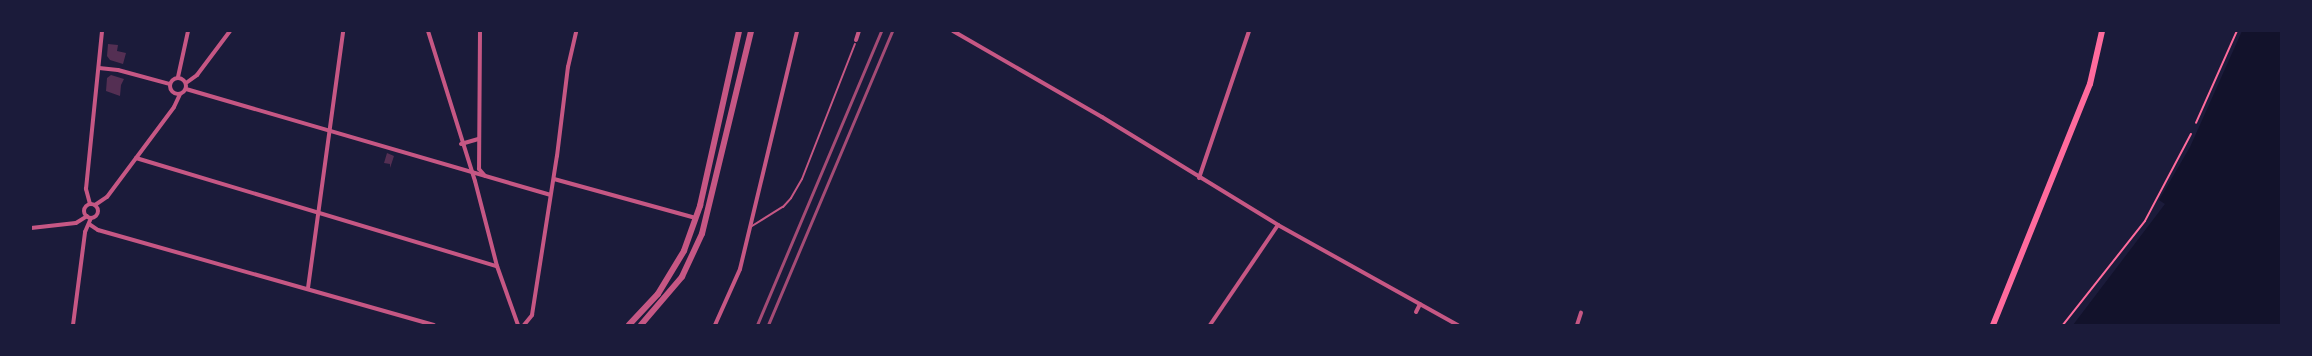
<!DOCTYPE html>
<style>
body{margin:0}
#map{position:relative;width:2312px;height:356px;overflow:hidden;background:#1b1b3a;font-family:"Noto Sans",sans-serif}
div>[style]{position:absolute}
.water>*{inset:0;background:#12122b}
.building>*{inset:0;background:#542f53}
.path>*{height:1.5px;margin:-0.75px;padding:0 0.75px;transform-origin:0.75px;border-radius:0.75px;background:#ff6b9d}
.service>*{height:2px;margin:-1px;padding:0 1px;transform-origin:1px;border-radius:1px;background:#c65784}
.minor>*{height:4px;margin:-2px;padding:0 2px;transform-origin:2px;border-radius:2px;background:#c65784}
.minor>.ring{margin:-2px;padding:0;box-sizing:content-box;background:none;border:4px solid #c65784;border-radius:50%}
.tertiary>*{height:5.5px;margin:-2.75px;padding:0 2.75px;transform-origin:2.75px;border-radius:2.75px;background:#c65784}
.secondary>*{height:6px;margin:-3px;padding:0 3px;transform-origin:3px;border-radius:3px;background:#ff6b9d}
.rail>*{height:2.5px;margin:-1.25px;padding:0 1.25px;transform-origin:1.25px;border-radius:1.25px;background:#a44b75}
span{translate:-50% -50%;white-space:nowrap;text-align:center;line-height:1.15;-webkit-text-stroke:4px #1b1b3a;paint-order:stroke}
.frame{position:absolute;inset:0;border:32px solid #1b1b3a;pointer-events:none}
</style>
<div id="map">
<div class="water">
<i style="clip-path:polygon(2242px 31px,2281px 31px,2281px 325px,2073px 325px,2165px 204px,2159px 200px,2190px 147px)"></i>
</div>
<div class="building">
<i style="clip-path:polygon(108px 44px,118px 45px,117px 51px,126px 53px,123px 64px,110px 60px,107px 56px)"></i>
<i style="clip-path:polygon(111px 75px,124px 79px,121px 85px,120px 96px,106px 91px,107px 78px)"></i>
<i style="clip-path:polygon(387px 153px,394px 156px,390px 168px,390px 164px,384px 163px)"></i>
</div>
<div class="path">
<i style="left:2196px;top:123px;width:101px;rotate:-66deg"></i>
<i style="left:2063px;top:325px;width:132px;rotate:-51.7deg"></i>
<i style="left:2145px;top:221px;width:98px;rotate:-62.1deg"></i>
</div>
<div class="service">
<i style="left:752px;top:226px;width:36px;rotate:-32deg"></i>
<i style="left:783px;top:207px;width:12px;rotate:-48deg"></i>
<i style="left:791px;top:198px;width:22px;rotate:-60deg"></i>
<i style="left:802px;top:179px;width:145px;rotate:-68.6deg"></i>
</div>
<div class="minor">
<i style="left:428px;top:31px;width:157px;rotate:72.6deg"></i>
<i style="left:475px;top:181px;width:88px;rotate:75.5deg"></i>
<i style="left:497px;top:266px;width:63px;rotate:70.4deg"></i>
<i style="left:480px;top:31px;width:138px;rotate:90.4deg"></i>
<i style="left:479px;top:169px;width:9px;rotate:49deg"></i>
<i style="left:953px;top:31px;width:172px;rotate:30deg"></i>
<i style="left:1102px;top:117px;width:206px;rotate:31.5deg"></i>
<i style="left:1278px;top:225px;width:206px;rotate:29.1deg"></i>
<i style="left:856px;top:40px;width:9px;rotate:-72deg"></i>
<i style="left:99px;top:68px;width:19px;rotate:6deg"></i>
<i style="left:118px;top:70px;width:54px;rotate:15.1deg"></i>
<i style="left:178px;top:77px;width:47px;rotate:-77.7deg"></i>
<i class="ring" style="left:170px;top:78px;width:12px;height:12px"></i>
<i style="left:186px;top:83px;width:14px;rotate:-36deg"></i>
<i style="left:197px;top:75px;width:55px;rotate:-53.1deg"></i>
<i style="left:186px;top:89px;width:379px;rotate:16.2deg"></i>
<i style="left:461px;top:144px;width:18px;rotate:-16deg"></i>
<i style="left:136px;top:158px;width:377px;rotate:16.7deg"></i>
<i style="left:1199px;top:178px;width:155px;rotate:-71.2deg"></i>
<i style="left:554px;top:179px;width:147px;rotate:15.4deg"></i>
<i style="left:90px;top:204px;width:16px;rotate:-105deg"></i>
<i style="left:86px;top:189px;width:159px;rotate:-84.2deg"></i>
<i class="ring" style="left:84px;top:204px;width:10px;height:10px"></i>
<i style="left:95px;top:205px;width:14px;rotate:-34deg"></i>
<i style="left:107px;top:197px;width:112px;rotate:-53.3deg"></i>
<i style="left:174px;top:107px;width:14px;rotate:-65deg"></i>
<i style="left:89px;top:224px;width:11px;rotate:34deg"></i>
<i style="left:98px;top:230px;width:349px;rotate:15.8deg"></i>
<i style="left:31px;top:228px;width:45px;rotate:-6.3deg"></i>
<i style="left:76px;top:223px;width:13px;rotate:-32deg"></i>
<i style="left:308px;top:288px;width:259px;rotate:-82.2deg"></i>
<i style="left:1416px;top:312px;width:9px;rotate:-63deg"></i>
<i style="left:73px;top:325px;width:94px;rotate:-82.6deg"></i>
<i style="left:85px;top:232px;width:15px;rotate:-67deg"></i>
<i style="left:524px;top:325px;width:13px;rotate:-51deg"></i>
<i style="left:532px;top:315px;width:161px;rotate:-81.1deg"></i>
<i style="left:557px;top:156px;width:90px;rotate:-83deg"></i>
<i style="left:568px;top:67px;width:37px;rotate:-77deg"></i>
<i style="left:715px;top:325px;width:61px;rotate:-65.9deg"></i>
<i style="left:740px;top:269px;width:245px;rotate:-76.5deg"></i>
<i style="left:1210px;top:325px;width:121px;rotate:-55.8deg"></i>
<i style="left:1577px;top:325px;width:13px;rotate:-72deg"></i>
</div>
<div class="tertiary">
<i style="left:629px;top:325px;width:42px;rotate:-46.9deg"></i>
<i style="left:658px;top:294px;width:50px;rotate:-58.8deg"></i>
<i style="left:684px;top:251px;width:48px;rotate:-70.4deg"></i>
<i style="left:700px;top:206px;width:179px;rotate:-77.4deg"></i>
<i style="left:641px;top:325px;width:63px;rotate:-49.5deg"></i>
<i style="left:682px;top:277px;width:47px;rotate:-65.1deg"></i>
<i style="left:702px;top:234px;width:209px;rotate:-76.4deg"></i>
</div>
<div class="secondary">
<i style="left:1993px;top:325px;width:260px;rotate:-68.1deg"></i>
<i style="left:2090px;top:84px;width:54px;rotate:-77.2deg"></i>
</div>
<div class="rail">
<i style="left:757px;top:325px;width:319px;rotate:-67.1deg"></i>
<i style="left:768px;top:325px;width:319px;rotate:-67.1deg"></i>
</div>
<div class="frame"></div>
</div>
